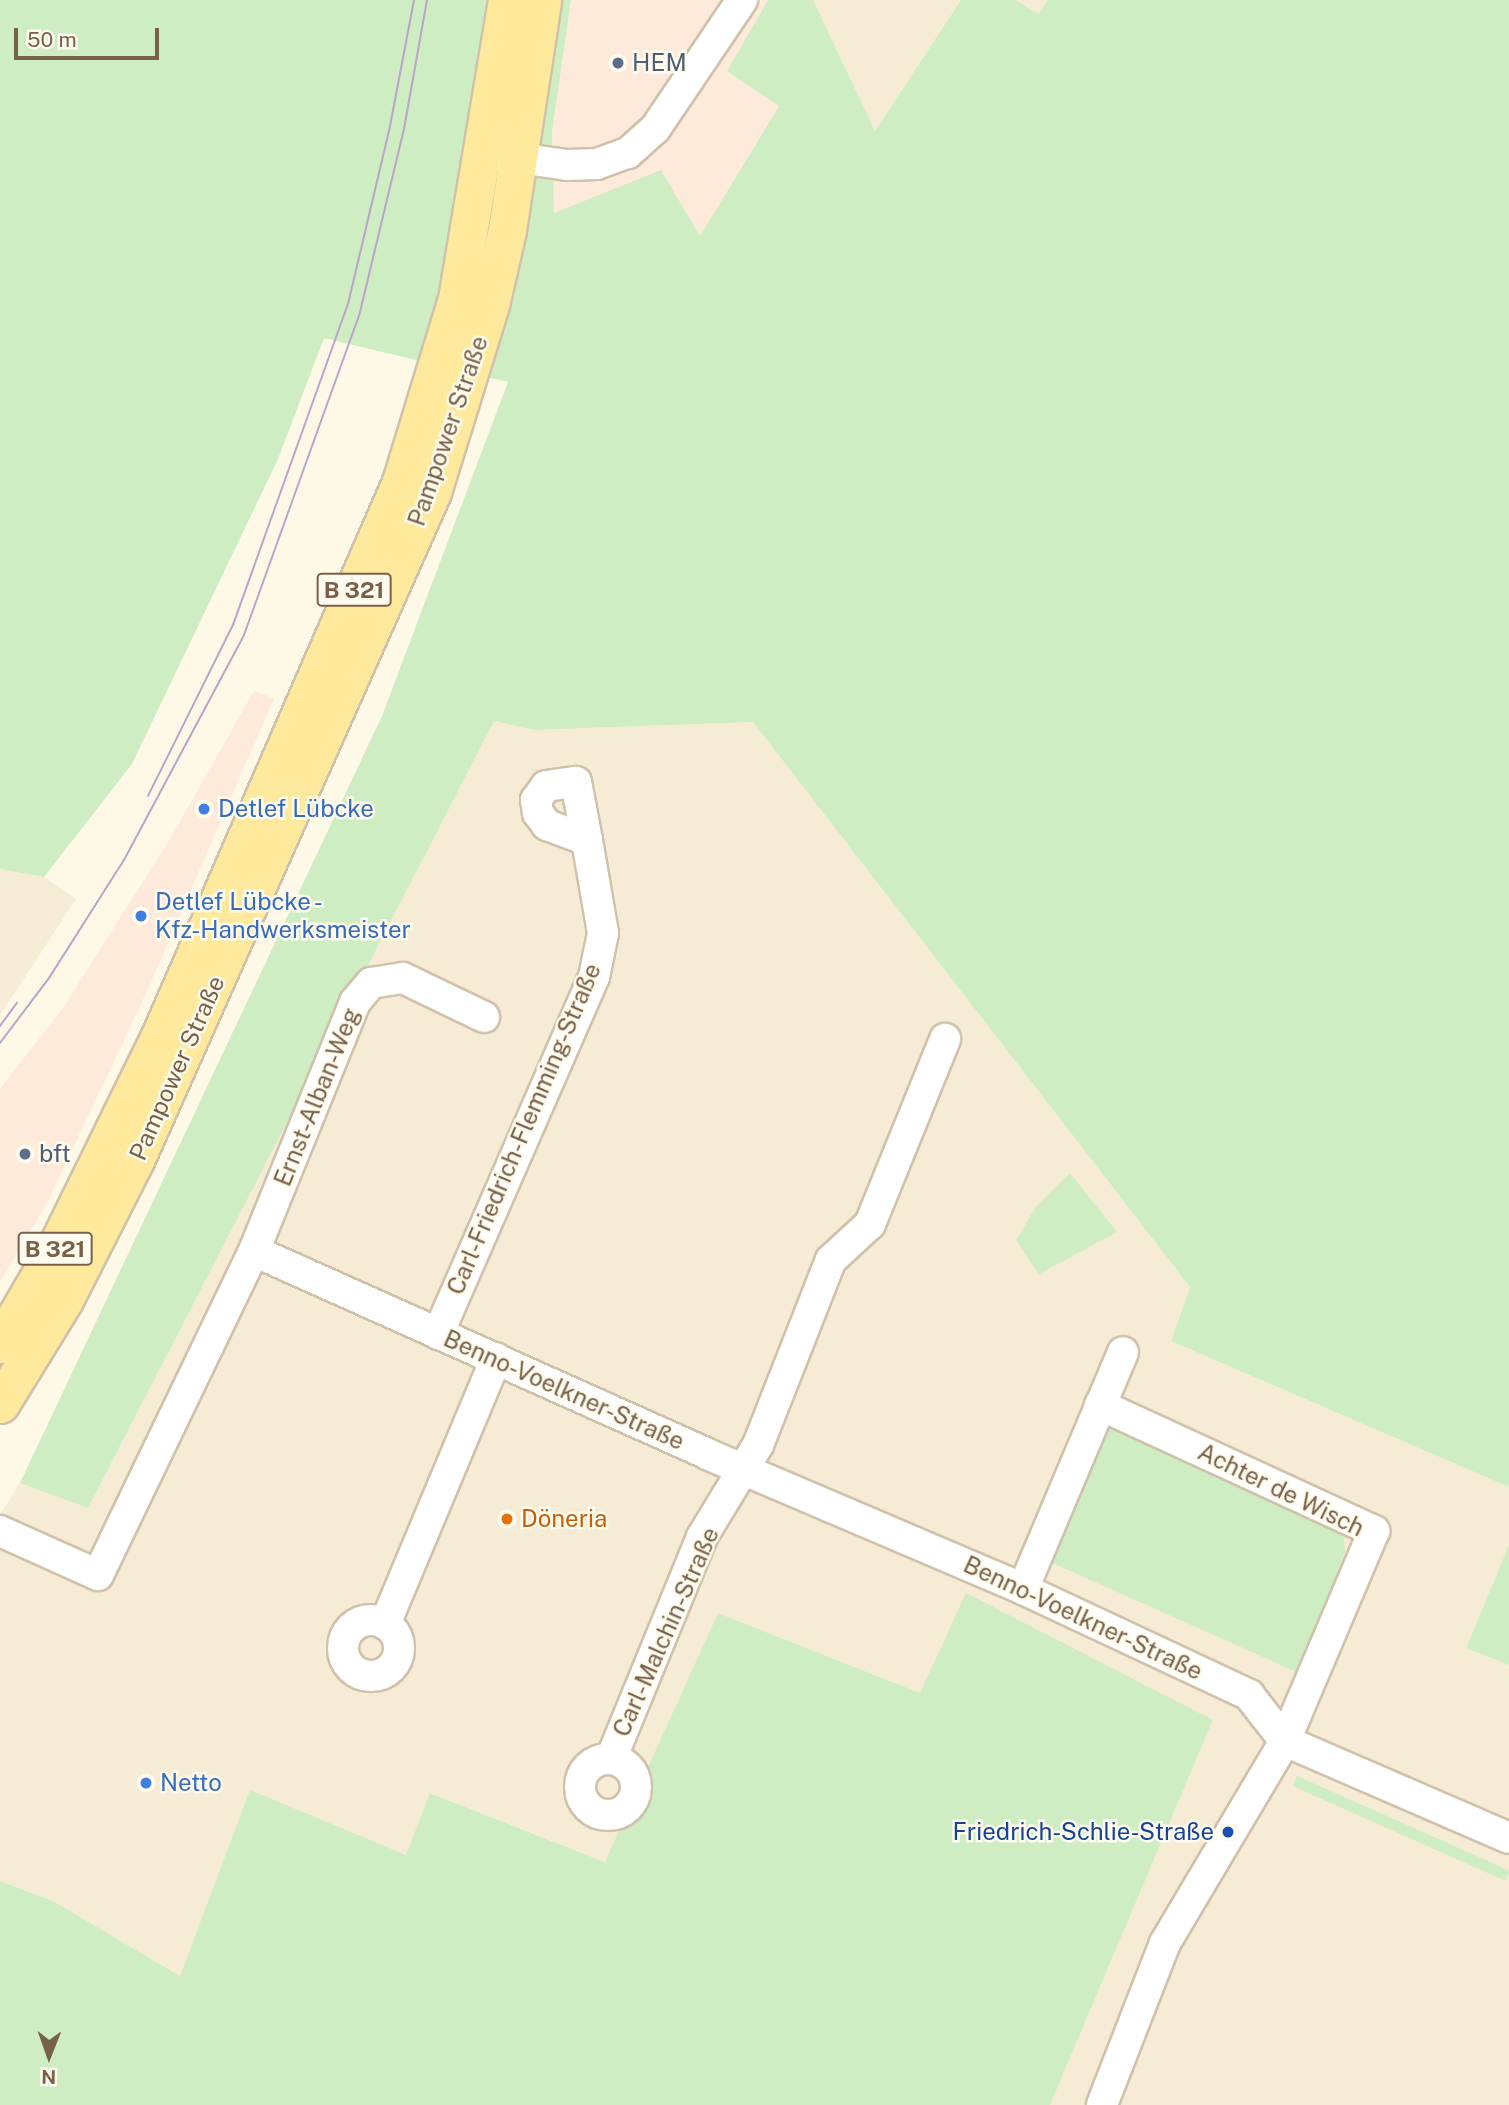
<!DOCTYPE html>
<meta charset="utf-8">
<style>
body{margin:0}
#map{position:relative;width:1509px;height:2105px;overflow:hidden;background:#fef8e6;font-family:"Public Sans",sans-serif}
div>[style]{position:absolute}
.residential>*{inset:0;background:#f6ebd4}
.commercial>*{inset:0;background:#feeada}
.green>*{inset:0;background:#ceedc3;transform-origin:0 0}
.roads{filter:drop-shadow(2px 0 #d0c1ab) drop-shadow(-2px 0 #d0c1ab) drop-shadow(0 2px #d0c1ab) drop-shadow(0 -2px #d0c1ab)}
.minor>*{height:30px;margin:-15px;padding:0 15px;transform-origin:15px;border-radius:15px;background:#fff}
.minor>.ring{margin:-15px;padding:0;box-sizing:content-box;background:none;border:30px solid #fff;border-radius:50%}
.major>*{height:37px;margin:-18.5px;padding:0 18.5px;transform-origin:18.5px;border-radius:18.5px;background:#ffe99c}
.tram>*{height:2px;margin:-1px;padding:0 1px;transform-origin:1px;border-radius:1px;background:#bda3c9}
.dots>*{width:19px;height:19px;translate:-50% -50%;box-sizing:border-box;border:4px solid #fffbee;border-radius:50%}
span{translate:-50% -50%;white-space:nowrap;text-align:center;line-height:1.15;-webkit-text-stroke:5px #fffbee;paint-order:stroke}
.shield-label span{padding:2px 5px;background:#fffbee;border:2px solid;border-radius:5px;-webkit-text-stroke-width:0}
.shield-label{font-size:23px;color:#796149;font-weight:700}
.service-label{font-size:24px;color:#4e5e75}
.left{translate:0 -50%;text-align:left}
.street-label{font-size:24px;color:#796149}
.shop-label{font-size:24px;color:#366cbe}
.food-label{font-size:24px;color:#c56008}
.transit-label{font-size:24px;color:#164399}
.right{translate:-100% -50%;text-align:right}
.north{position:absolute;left:14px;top:2021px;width:70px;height:70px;-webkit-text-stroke:5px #fffbee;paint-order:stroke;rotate:181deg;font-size:19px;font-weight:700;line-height:28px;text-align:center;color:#796149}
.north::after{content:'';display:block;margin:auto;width:24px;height:32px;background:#796149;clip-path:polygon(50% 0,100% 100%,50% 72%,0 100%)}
.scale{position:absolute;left:14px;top:28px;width:145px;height:32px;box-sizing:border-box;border:4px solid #796149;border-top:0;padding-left:9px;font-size:21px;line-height:24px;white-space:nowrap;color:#796149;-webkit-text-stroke:5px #fffbee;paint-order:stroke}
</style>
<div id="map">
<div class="residential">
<i style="clip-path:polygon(813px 0,961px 0,875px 132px)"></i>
<i style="clip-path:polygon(1015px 0,1048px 0,1039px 14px)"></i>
<i style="clip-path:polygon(493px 721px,534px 730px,753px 722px,1190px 1287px,1171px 1341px,1509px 1487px,1509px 1545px,1466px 1648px,1509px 1665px,1509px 2105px,1050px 2105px,1213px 1720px,920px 1693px,718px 1613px,606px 1862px,431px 1793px,406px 1855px,250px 1791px,180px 1976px,53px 1901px,0 1881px,0 1515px,20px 1483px,88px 1508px)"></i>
<i style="clip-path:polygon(0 869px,44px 877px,76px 899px,0 1015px)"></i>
</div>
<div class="commercial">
<i style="clip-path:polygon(571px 0,768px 0,727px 71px,779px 105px,700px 237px,602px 195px,554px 213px,552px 133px)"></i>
<i style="clip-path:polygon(254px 691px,274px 698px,147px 991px,46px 1205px,0 1281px,0 1089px,63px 1008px,170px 839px)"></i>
</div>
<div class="green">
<i style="clip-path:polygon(0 0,571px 0,552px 133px,554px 213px,661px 170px,700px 236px,779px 106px,727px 71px,768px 0,813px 0,875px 131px,961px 0,1015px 0,1039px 14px,1048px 0,1509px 0,1509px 1487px,1171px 1341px,1190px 1287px,753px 722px,534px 730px,494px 721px,88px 1508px,20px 1483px,382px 716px,508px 382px,324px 338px,278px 459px,132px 764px,44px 877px,0 869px)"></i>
<i style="clip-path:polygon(1070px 1173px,1117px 1232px,1039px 1274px,1016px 1240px,1036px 1207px)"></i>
<i style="clip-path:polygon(1106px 1421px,1343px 1531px,1345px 1551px,1301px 1674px,1048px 1561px)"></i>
<i style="clip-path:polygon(1509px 1545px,1509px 1665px,1466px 1648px)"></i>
<i style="clip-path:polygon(966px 1593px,1213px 1720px,1050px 2105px,0 2105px,0 1881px,53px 1901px,180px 1976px,250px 1790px,406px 1855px,430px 1793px,605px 1862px,718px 1613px,920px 1693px)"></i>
<i style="left:1297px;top:1776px;width:233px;height:11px;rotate:24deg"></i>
</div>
<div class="roads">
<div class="minor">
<i style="left:497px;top:155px;width:71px;rotate:8.1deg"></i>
<i style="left:567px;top:165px;width:30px;rotate:-2deg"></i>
<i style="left:597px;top:164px;width:33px;rotate:-20deg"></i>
<i style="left:628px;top:153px;width:36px;rotate:-42deg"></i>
<i style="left:655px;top:129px;width:156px;rotate:-56deg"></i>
<i style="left:254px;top:1251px;width:496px;rotate:24.1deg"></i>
<i style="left:707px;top:1454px;width:344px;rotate:23.1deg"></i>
<i style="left:1023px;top:1589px;width:250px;rotate:25.1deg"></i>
<i style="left:1249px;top:1695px;width:58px;rotate:52deg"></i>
<i style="left:1285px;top:1741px;width:244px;rotate:23.4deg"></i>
<i style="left:438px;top:1334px;width:390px;rotate:-66.4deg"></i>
<i style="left:594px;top:977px;width:45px;rotate:-78.4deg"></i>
<i style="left:603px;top:933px;width:94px;rotate:-99.8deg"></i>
<i style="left:587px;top:840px;width:43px;rotate:-159.4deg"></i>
<i style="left:547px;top:825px;width:15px;rotate:-127deg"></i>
<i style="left:538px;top:813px;width:13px;rotate:-99deg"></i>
<i style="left:536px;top:800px;width:17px;rotate:-54deg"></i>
<i style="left:546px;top:786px;width:30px;rotate:-8deg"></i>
<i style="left:576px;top:782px;width:59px;rotate:79.3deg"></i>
<i style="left:1100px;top:1405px;width:302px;rotate:24.7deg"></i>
<i style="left:1374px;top:1531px;width:228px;rotate:113deg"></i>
<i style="left:1285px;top:1741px;width:235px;rotate:120.7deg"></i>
<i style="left:1165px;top:1943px;width:174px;rotate:111.3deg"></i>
<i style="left:0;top:1531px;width:107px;rotate:24.2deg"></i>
<i style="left:98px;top:1575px;width:360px;rotate:-64.3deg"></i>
<i style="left:254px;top:1251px;width:269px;rotate:-67.9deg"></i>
<i style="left:355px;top:1002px;width:25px;rotate:-50deg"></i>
<i style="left:371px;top:983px;width:32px;rotate:-9deg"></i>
<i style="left:403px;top:978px;width:90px;rotate:25.7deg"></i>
<i style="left:1023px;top:1589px;width:257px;rotate:-67.1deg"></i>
<i class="ring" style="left:343px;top:1620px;width:26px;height:26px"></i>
<i style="left:385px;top:1624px;width:288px;rotate:-67.3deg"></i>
<i style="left:611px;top:1759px;width:240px;rotate:-67.7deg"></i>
<i style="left:702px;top:1537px;width:108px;rotate:-58.7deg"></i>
<i style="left:758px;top:1445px;width:199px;rotate:-68.5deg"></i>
<i style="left:831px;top:1260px;width:53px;rotate:-42.7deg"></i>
<i style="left:870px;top:1224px;width:200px;rotate:-67.9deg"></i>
<i class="ring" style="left:580px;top:1759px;width:26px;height:26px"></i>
</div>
<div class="major">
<i style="left:0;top:1344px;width:113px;rotate:-59.8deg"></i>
<i style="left:57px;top:1246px;width:234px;rotate:-63.9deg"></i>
<i style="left:160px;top:1036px;width:604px;rotate:-66.49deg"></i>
<i style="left:401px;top:482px;width:191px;rotate:-73deg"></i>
<i style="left:457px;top:299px;width:303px;rotate:-80.5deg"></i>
<i style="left:0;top:1404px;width:122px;rotate:-58.4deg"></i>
<i style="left:64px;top:1300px;width:157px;rotate:-63.1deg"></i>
<i style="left:135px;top:1160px;width:731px;rotate:-66.03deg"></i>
<i style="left:432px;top:492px;width:196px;rotate:-72.8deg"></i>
<i style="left:490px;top:305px;width:77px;rotate:-77.2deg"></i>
<i style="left:507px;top:230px;width:233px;rotate:-81.3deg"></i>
</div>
</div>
<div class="tram">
<i style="left:148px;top:796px;width:191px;rotate:-63.6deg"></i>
<i style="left:233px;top:625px;width:341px;rotate:-70.3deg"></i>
<i style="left:348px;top:304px;width:183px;rotate:-76.7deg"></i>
<i style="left:390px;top:126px;width:128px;rotate:-79.2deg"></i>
<i style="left:0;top:1026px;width:29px;rotate:-54deg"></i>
<i style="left:0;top:1043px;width:81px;rotate:-53deg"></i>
<i style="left:49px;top:978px;width:140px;rotate:-57.6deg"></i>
<i style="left:124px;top:860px;width:255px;rotate:-61.9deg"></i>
<i style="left:244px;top:635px;width:343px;rotate:-70.2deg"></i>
<i style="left:360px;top:312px;width:188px;rotate:-76.5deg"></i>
<i style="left:404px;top:129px;width:131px;rotate:-79.9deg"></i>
</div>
<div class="dots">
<i style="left:618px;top:63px;background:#5c6f8a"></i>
<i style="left:204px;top:809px;background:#3f7fe0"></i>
<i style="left:141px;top:916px;background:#3f7fe0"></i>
<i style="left:25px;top:1154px;background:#5c6f8a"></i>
<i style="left:507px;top:1519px;background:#e8710a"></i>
<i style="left:146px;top:1783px;background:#3f7fe0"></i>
<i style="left:1228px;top:1832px;background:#1a4fb4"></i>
</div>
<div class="shield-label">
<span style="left:354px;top:590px">B 321</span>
<span style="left:55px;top:1249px">B 321</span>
</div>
<div class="service-label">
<span class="left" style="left:632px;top:63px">HEM</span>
<span class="left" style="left:39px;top:1154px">bft</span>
</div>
<div class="street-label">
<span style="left:448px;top:431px;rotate:-71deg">Pampower Straße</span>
<span style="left:177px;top:1068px;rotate:-66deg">Pampower Straße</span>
<span style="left:317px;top:1097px;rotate:-68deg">Ernst-Alban-Weg</span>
<span style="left:524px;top:1129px;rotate:-67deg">Carl-Friedrich-Flemming-Straße</span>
<span style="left:564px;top:1390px;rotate:24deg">Benno-Voelkner-Straße</span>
<span style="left:1281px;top:1490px;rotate:26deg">Achter de Wisch</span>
<span style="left:1083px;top:1618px;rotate:25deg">Benno-Voelkner-Straße</span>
<span style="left:666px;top:1632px;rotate:-66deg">Carl-Malchin-Straße</span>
</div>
<div class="shop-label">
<span class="left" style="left:218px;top:809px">Detlef Lübcke</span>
<span class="left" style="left:155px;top:916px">Detlef Lübcke -<br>Kfz-Handwerksmeister</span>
<span class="left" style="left:160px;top:1783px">Netto</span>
</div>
<div class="food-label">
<span class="left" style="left:521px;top:1519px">Döneria</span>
</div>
<div class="transit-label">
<span class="right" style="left:1214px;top:1832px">Friedrich-Schlie-Straße</span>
</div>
<div class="north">N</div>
<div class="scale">50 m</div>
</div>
